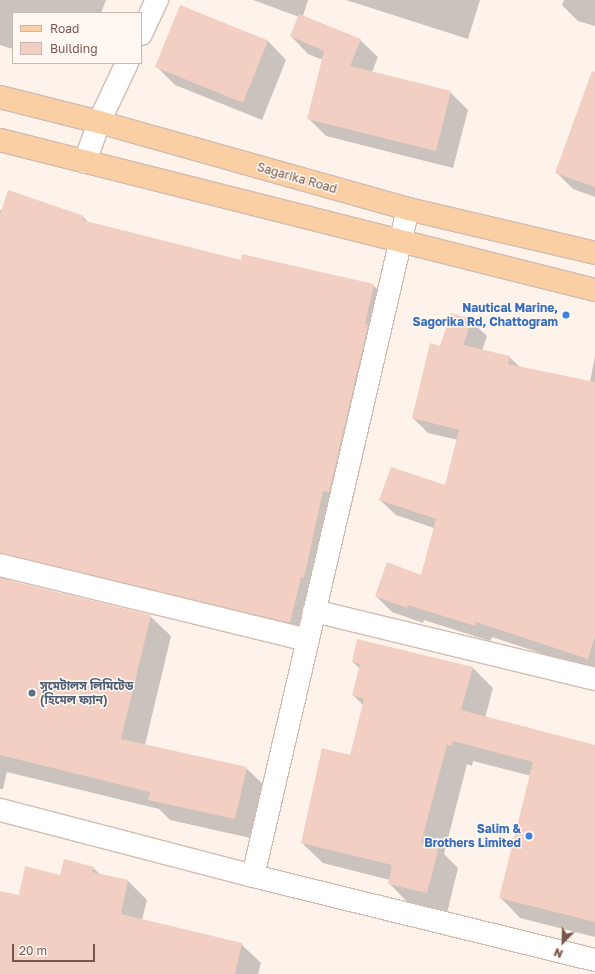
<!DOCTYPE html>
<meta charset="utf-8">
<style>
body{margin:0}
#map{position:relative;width:595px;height:974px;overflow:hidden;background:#fdf3eb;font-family:"Golos Text","Noto Sans Bengali",sans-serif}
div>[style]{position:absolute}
.shadow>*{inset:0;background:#0003}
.building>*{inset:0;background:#f2cfc2;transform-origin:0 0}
.roads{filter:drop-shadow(1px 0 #d2bcb2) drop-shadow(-1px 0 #d2bcb2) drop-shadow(0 1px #d2bcb2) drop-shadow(0 -1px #d2bcb2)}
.minor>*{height:22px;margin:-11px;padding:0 11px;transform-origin:11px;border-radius:11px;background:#fff}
.major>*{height:22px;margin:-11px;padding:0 11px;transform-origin:11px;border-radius:11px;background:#facfa4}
.dots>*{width:11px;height:11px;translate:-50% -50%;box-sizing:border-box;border:2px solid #fff8f2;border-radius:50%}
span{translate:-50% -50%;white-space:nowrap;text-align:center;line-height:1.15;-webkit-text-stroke:3px #fff8f2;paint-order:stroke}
.street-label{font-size:12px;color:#79564d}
.shop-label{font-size:12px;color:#366cbe;font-weight:700}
.right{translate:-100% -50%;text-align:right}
.service-label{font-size:12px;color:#4e5e75;font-weight:700}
.left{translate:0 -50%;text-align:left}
.legend{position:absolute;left:12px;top:12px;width:130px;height:52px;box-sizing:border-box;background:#fff8f2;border:1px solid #c9b7b0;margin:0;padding:5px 7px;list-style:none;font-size:12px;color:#79564d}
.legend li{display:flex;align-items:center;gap:8px;height:20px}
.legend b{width:20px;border:1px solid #c9b7b0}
.north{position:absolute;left:543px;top:922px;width:40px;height:40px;-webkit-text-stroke:3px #fff8f2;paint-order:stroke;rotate:203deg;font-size:11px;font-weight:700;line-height:16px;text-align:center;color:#79564d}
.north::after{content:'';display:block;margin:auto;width:14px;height:18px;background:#79564d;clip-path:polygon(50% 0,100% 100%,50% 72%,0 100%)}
.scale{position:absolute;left:12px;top:944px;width:83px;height:18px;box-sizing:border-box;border:2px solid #79564d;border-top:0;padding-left:5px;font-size:12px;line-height:14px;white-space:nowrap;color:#79564d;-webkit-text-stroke:3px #fff8f2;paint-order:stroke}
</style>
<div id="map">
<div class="shadow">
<i style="clip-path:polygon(0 0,106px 0,101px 13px,13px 13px,13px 49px,0 45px)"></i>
<i style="clip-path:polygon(253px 0,308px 0,303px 16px,360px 40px,378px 57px,372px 72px,450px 92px,468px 110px,453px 168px,326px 136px,308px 118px,323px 60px,308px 54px,291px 36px,299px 17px)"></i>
<i style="clip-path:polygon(346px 0,480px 0,468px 39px)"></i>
<i style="clip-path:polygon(564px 0,595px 0,595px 26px,578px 21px,562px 5px)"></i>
<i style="clip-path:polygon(180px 7px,268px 41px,286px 60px,262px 120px,175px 85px,156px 66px)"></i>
<i style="clip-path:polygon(595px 82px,595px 197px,573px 189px,557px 173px)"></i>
<i style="clip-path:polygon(0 210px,83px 217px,89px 223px,241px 262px,373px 285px,394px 306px,385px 344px,388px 347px,350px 513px,344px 511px,311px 643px,17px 574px,10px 581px,150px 616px,171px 636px,145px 745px,246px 768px,267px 788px,255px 839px,170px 820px,159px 809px,7px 772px,3px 789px,0 789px)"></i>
<i style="clip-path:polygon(471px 321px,487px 336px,482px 351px,509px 357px,520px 367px,590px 382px,595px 356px,595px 671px,492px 637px,490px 641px,424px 620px,423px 623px,392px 612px,376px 596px,422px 576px,434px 528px,396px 515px,380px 500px,446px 486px,458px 440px,428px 433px,413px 418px,440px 347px)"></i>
<i style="clip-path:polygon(353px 662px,473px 668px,493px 688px,485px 718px,595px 746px,595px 937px,520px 918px,500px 897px,531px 776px,473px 761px,472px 766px,467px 764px,444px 854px,458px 868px,447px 913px,409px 904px,389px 883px,390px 880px,323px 863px,302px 843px,351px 756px,363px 705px,353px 695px,360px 669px)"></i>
<i style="clip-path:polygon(93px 868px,101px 875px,128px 881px,147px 900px,142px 920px,241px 944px,261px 963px,258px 974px,0 974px,0 892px,20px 896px,61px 876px)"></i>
</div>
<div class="building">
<i style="left:180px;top:5px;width:95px;height:67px;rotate:22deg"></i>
<i style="clip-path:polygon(299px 14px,361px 39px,350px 66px,451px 91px,436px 151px,307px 119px,324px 51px,290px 36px)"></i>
<i style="clip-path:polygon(592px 71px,595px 72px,595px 187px,555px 173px)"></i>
<i style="clip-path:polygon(8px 190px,84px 216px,82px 220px,241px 260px,242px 254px,374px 284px,365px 324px,368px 325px,329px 492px,323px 491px,304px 578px,301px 577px,290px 623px,0 553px,0 215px)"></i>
<i style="clip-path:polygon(451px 313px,472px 320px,463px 345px,510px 356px,508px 364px,595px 382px,595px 636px,588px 659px,476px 622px,475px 626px,408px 605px,407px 608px,375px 596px,387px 562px,421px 575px,436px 519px,379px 500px,391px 467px,445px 485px,459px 430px,412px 418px,430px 343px,440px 346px)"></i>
<i style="clip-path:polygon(0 578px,151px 615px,121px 739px,247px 767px,235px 819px,148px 800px,150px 792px,0 755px)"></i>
<i style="clip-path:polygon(357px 639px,473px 667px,461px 710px,595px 745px,595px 922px,499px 898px,533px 762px,453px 741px,452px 746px,447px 745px,421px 843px,439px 847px,427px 893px,388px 884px,392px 865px,301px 843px,322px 748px,350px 755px,364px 699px,352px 695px,360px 664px,352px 662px)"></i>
<i style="clip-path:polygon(64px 859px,94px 867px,92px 872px,128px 880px,121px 914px,242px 943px,235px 974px,0 974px,0 891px,19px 895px,25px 866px,60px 875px)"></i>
</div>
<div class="roads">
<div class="minor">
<i style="left:141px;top:34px;width:38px;rotate:-65deg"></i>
<i style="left:85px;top:162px;width:42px;rotate:-70.7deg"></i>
<i style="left:99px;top:122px;width:65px;rotate:-64.6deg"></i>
<i style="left:0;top:565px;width:316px;rotate:13.7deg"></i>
<i style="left:314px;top:611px;width:289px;rotate:13.6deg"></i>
<i style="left:0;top:810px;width:261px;rotate:14.6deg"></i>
<i style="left:253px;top:876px;width:352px;rotate:13.8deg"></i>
<i style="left:253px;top:876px;width:685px;rotate:-76.92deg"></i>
</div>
<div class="major">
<i style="left:0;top:97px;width:102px;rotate:14.2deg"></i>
<i style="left:99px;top:122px;width:321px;rotate:15.7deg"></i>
<i style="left:408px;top:209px;width:192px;rotate:13.2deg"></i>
<i style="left:0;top:140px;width:614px;rotate:14.15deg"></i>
</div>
</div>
<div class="dots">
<i style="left:566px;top:315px;background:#3f7fe0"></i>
<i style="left:32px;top:693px;background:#5c6f8a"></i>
<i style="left:529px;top:836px;background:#3f7fe0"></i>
</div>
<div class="street-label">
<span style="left:297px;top:178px;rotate:16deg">Sagarika Road</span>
</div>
<div class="shop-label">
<span class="right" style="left:558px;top:315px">Nautical Marine,<br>Sagorika Rd, Chattogram</span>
<span class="right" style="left:521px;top:836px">Salim &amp;<br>Brothers Limited</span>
</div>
<div class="service-label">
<span class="left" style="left:40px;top:693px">সুমেটালস লিমিটেড<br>(হিমেল ফ্যান)</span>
</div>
<ul class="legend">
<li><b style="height:5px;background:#facfa4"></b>Road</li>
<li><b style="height:11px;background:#f2cfc2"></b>Building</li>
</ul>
<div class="north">N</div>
<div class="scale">20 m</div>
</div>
